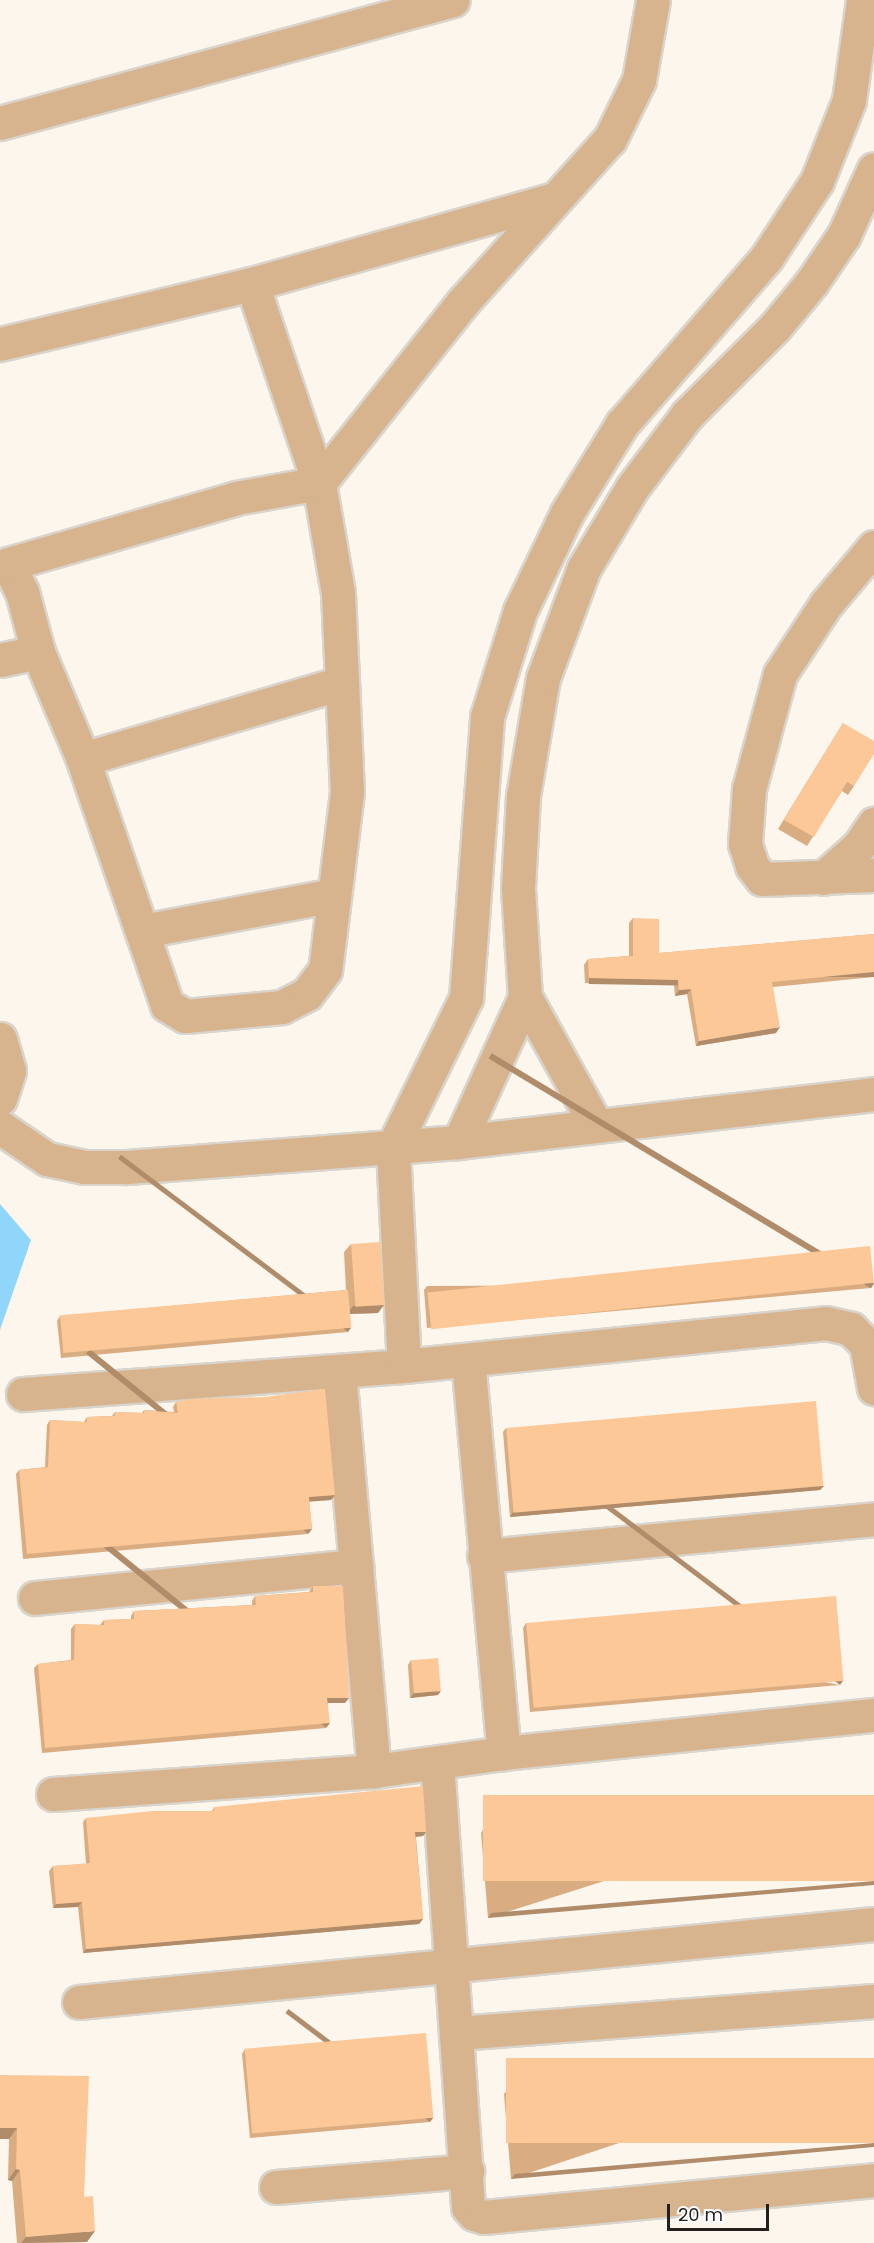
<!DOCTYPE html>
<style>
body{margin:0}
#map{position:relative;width:874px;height:2243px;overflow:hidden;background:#fcf6ed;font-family:Poppins,sans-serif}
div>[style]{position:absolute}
.water>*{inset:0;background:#90d6fb}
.roads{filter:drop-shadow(2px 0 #d9d4cc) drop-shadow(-2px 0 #d9d4cc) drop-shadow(0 2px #d9d4cc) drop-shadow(0 -2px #d9d4cc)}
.minor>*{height:33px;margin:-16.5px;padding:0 16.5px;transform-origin:16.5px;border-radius:16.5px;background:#d7b48d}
.wall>*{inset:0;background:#d9ac82}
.shaded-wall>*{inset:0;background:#b08c6a;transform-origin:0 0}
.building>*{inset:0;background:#fcc897;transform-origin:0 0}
span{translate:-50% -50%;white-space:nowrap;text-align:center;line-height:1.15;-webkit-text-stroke:6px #fff;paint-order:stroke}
.scale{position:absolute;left:667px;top:2204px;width:102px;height:27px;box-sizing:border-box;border:3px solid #221f1c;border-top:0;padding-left:8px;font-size:18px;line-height:21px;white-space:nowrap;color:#221f1c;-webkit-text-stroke:4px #fff;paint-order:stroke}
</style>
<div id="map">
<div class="water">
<i style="clip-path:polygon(0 1204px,31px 1240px,0 1330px)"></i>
</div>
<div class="roads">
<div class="minor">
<i style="left:0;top:123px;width:469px;rotate:-15.2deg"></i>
<i style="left:252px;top:284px;width:210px;rotate:71.4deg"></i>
<i style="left:319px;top:483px;width:112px;rotate:80.2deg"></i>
<i style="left:338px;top:593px;width:199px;rotate:87.4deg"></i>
<i style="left:347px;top:792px;width:179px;rotate:97deg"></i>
<i style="left:325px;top:970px;width:30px;rotate:127deg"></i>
<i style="left:307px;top:994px;width:28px;rotate:153deg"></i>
<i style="left:282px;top:1007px;width:97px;rotate:174.7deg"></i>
<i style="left:185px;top:1016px;width:21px;rotate:-149deg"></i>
<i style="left:167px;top:1005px;width:260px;rotate:-108.9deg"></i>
<i style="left:83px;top:759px;width:116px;rotate:-112.8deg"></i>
<i style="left:38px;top:652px;width:62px;rotate:-104.9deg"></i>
<i style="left:22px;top:592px;width:31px;rotate:-117deg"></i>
<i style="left:8px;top:564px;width:237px;rotate:-16.1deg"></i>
<i style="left:236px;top:498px;width:84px;rotate:-10.2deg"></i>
<i style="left:319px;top:483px;width:231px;rotate:-51.5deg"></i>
<i style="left:463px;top:302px;width:219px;rotate:-48deg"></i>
<i style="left:610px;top:139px;width:66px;rotate:-63.8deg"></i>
<i style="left:639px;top:80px;width:81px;rotate:-80.1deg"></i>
<i style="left:0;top:344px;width:259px;rotate:-13.4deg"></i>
<i style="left:252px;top:284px;width:314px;rotate:-15.7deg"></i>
<i style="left:874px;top:547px;width:75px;rotate:130.1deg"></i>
<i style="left:826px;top:604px;width:84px;rotate:123.3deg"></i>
<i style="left:780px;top:674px;width:119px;rotate:105.1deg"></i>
<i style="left:749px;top:789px;width:55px;rotate:94.2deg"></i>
<i style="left:745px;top:844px;width:23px;rotate:72deg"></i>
<i style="left:752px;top:866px;width:16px;rotate:52deg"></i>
<i style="left:762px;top:879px;width:112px;rotate:-2deg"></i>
<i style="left:0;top:660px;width:39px;rotate:-12deg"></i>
<i style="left:83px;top:759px;width:269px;rotate:-16.4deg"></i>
<i style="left:823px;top:878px;width:48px;rotate:-41.6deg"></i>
<i style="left:859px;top:846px;width:27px;rotate:-56deg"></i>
<i style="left:143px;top:931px;width:194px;rotate:-10.7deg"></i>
<i style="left:0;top:1039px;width:33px;rotate:74deg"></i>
<i style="left:9px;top:1071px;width:29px;rotate:108deg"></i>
<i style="left:596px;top:1125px;width:146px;rotate:-119deg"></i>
<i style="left:525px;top:997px;width:109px;rotate:-93.7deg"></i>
<i style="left:518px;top:888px;width:92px;rotate:-86.9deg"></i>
<i style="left:523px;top:796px;width:120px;rotate:-80.4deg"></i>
<i style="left:543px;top:678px;width:117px;rotate:-69.6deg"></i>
<i style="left:584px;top:568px;width:93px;rotate:-59deg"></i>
<i style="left:632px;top:488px;width:91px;rotate:-53deg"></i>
<i style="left:687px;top:415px;width:124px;rotate:-45deg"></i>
<i style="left:775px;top:327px;width:58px;rotate:-50.6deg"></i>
<i style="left:812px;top:282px;width:57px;rotate:-55.8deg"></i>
<i style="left:844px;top:235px;width:72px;rotate:-65.6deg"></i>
<i style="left:0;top:1127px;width:57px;rotate:34.2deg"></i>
<i style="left:47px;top:1159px;width:38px;rotate:12deg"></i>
<i style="left:84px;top:1167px;width:43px"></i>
<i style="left:127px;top:1167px;width:333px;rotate:-4.3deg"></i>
<i style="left:459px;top:1142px;width:418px;rotate:-6.6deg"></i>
<i style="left:459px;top:1142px;width:159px;rotate:-65.5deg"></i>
<i style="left:468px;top:1360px;width:395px;rotate:84.8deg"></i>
<i style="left:404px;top:1366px;width:219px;rotate:-92.9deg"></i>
<i style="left:393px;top:1147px;width:166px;rotate:-63.9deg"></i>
<i style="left:466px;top:998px;width:282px;rotate:-85.7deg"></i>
<i style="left:487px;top:717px;width:111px;rotate:-72.7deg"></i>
<i style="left:520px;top:611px;width:109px;rotate:-64.4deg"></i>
<i style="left:567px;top:513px;width:105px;rotate:-58.3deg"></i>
<i style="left:622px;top:424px;width:221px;rotate:-49deg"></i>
<i style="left:767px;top:257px;width:91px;rotate:-56.7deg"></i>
<i style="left:817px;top:181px;width:87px;rotate:-68.4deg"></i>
<i style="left:849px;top:100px;width:101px;rotate:-82deg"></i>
<i style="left:339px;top:1372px;width:401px;rotate:85deg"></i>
<i style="left:23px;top:1394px;width:382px;rotate:-4.2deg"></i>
<i style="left:404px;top:1366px;width:424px;rotate:-5.8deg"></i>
<i style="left:826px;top:1323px;width:26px;rotate:13deg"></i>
<i style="left:851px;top:1329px;width:21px;rotate:45deg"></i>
<i style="left:866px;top:1344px;width:45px;rotate:79.7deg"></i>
<i style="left:484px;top:1556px;width:392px;rotate:-5.4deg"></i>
<i style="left:35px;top:1598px;width:323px;rotate:-5.7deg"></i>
<i style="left:437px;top:1763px;width:445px;rotate:86deg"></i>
<i style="left:468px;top:2207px;width:9px;rotate:49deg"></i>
<i style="left:474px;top:2214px;width:10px;rotate:17deg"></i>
<i style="left:484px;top:2217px;width:392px;rotate:-5.4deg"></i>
<i style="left:53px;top:1794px;width:322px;rotate:-4.1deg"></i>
<i style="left:374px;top:1771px;width:131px;rotate:-7.9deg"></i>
<i style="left:504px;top:1753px;width:372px;rotate:-5.9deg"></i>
<i style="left:79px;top:2002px;width:799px;rotate:-5.6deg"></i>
<i style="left:458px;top:2033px;width:417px;rotate:-4.4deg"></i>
<i style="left:276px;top:2187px;width:192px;rotate:-4.8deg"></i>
</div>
</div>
<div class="wall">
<i style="clip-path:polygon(843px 723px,854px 786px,848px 795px,842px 791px,807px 846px,778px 829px)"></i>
<i style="clip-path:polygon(633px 918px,659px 953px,874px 934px,874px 977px,773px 987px,776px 1033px,696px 1046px,687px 994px,675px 996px,674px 985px,585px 983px,584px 965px,588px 959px,629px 956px,629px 923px)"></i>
<i style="clip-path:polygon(351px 1244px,378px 1313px,350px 1314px,348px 1332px,61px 1358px,57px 1321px,60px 1316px,346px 1290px,344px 1252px)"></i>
<i style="clip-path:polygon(874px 1284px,871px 1288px,427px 1328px,424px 1290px,427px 1286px)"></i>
<i style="clip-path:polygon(176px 1402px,335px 1495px,331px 1500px,309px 1501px,312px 1529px,308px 1534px,23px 1559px,16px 1474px,19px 1470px,45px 1467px,47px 1425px,50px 1420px,84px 1422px,87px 1417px,112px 1416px,115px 1412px,142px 1413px,144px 1410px,174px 1412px,173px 1407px)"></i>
<i style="clip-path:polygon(506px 1428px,824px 1486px,820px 1490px,510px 1517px,503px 1432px)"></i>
<i style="clip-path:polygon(313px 1586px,345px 1703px,328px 1703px,326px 1728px,42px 1753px,34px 1668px,38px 1664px,71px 1660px,71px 1629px,75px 1624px,100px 1625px,104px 1620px,131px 1619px,131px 1616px,134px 1611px,252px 1605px,252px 1601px,255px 1596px,309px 1592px)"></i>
<i style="clip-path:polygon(526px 1623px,840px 1685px,530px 1712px,523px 1628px)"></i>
<i style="clip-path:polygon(411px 1660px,438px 1695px,410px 1698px,408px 1665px)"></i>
<i style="clip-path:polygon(874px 1795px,488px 1918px,481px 1833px,484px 1828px)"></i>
<i style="clip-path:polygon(214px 1807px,423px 1836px,416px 1837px,423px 1919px,419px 1924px,83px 1953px,78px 1907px,53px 1908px,49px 1871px,53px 1866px,86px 1864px,83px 1822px,86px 1818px,212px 1811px)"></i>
<i style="clip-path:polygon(245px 2049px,433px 2118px,430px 2122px,250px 2138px,242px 2054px)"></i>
<i style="clip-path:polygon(874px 2058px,511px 2179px,504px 2094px,507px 2090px)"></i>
<i style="clip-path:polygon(0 2075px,84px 2197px,87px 2242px,17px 2243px,12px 2181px,8px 2180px,9px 2139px)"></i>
</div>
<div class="shaded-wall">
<i style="left:874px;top:972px;width:5px;height:102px;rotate:90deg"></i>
<i style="left:589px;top:978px;width:89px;height:6px;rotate:1deg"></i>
<i style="clip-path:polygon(691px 989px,687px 994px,675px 996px,679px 990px)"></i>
<i style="clip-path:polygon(780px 1027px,776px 1033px,696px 1046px,699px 1041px)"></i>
<i style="left:874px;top:1283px;width:6px;height:446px;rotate:121deg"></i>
<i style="clip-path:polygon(384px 1305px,378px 1313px,347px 1314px,353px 1306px)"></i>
<i style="left:351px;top:1328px;width:5px;height:288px;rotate:127deg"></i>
<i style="clip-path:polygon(824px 1486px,820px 1490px,510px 1517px,513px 1512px)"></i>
<i style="clip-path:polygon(335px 1495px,331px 1500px,305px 1502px,309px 1497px)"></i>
<i style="left:312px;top:1529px;width:6px;height:286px;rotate:129deg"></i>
<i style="left:843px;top:1681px;width:5px;height:311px;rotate:127deg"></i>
<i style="clip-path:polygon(441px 1691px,438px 1695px,410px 1698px,414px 1693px)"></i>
<i style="clip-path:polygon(327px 1698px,349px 1698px,345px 1703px,324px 1703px)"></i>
<i style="left:330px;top:1723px;width:6px;height:286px;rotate:129deg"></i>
<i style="clip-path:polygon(415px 1832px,426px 1832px,423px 1836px,412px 1837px)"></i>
<i style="clip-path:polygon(874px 1881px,874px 1885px,488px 1918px,491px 1913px)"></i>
<i style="clip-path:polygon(82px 1902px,78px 1907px,53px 1908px,56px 1904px)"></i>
<i style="clip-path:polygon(423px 1919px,419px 1924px,83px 1953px,86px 1949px)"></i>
<i style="left:433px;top:2118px;width:5px;height:181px;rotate:127deg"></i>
<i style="clip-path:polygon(0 2128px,17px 2128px,9px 2139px,0 2139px)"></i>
<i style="clip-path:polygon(874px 2143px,874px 2147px,511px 2179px,515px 2174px)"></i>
<i style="clip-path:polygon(16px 2169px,20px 2170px,12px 2181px,8px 2180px)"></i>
<i style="clip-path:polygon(95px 2231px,87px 2242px,21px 2243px,26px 2237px)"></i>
</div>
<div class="building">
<i style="clip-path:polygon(843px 723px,874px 741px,874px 754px,854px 786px,847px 782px,814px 837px,784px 820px)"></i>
<i style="clip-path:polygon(633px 918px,659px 919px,659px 953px,874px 934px,874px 972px,772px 982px,780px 1027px,699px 1041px,691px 989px,679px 990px,678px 980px,589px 978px,588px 959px,633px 956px)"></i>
<i style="left:380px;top:1242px;width:63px;height:29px;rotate:86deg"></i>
<i style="left:870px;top:1246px;width:37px;height:445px;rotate:84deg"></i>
<i style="left:348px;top:1290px;width:38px;height:289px;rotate:85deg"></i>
<i style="clip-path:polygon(325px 1389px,335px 1495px,309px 1497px,312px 1529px,27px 1554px,19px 1470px,48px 1467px,50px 1420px,87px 1422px,87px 1417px,115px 1416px,115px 1412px,144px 1413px,144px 1410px,178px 1413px,176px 1402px,191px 1399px,265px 1397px)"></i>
<i style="left:816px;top:1401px;width:85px;height:311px;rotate:85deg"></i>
<i style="clip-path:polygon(313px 1586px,343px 1586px,349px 1698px,327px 1698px,330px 1723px,45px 1748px,38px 1664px,74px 1660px,75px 1624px,104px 1625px,104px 1620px,134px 1619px,134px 1611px,256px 1605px,255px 1596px,313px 1592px)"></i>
<i style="left:836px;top:1596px;width:85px;height:311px;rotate:85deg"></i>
<i style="left:438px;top:1658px;width:33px;height:27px;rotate:85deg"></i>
<i style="clip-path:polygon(423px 1786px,426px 1832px,415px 1832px,423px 1919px,86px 1949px,82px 1902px,56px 1904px,53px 1866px,90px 1863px,86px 1818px,152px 1811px,214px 1811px,214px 1807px)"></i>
<i style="left:874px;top:1795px;width:86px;height:391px;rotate:90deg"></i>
<i style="left:426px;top:2033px;width:85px;height:182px;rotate:85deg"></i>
<i style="left:874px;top:2058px;width:85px;height:368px;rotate:90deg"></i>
<i style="clip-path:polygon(0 2075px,89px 2076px,84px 2197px,93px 2196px,95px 2231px,26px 2237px,20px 2170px,16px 2169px,17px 2128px,0 2128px)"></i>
</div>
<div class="scale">20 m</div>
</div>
